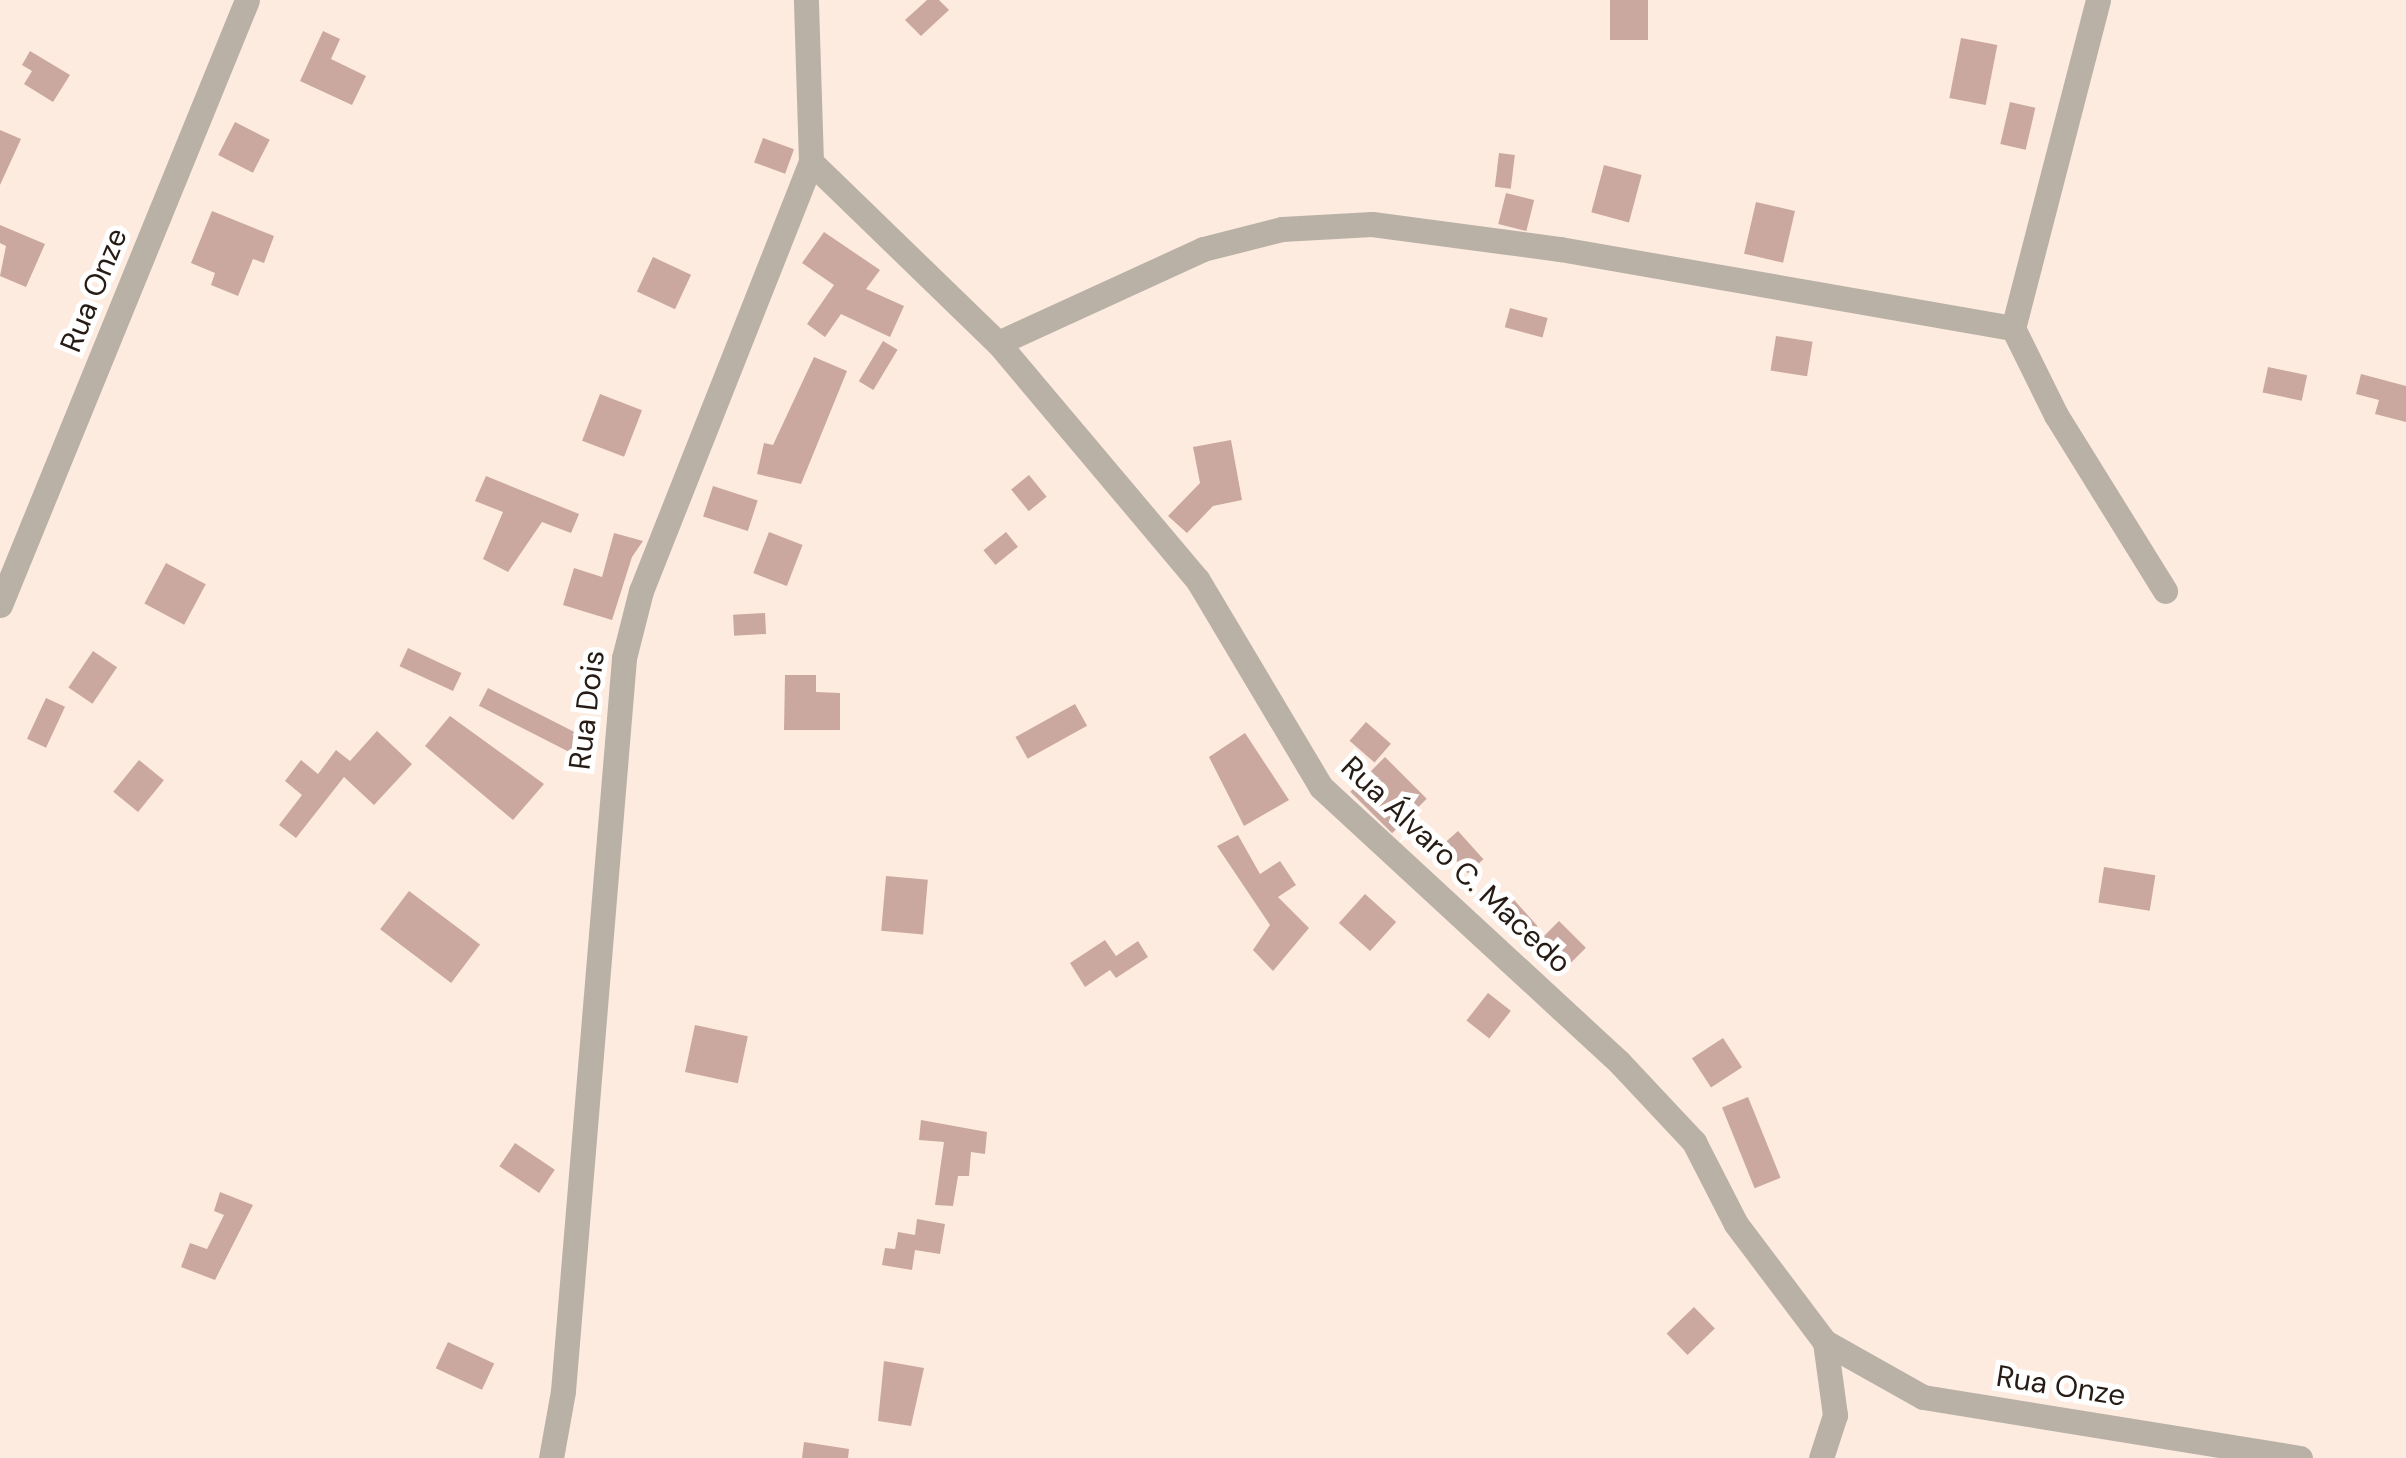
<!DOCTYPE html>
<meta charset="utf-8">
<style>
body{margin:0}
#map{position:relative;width:2406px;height:1458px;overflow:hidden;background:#fdebdf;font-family:"DM Sans",sans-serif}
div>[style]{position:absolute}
.building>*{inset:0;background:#caa89f;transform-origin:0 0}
.minor>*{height:25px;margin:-12.5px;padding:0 12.5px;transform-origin:12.5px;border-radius:12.5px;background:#bab1a6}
span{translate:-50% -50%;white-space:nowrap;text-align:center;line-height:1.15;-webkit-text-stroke:10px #fff;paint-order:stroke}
.street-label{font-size:30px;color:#271c15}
</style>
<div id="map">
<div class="building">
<i style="clip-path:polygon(927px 0,939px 0,949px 10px,921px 36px,905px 20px)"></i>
<i style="left:1610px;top:0;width:38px;height:40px"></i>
<i style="clip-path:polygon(323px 31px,340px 39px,331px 59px,366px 76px,352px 105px,300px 81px)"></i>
<i style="left:1961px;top:38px;width:37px;height:61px;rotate:11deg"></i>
<i style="clip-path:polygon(30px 51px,70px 75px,53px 102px,24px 84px,32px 71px,22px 65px)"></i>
<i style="left:2010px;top:102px;width:26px;height:43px;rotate:13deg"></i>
<i style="left:235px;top:122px;width:39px;height:37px;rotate:27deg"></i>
<i style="clip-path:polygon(0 130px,21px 139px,0 185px)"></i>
<i style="left:763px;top:138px;width:33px;height:26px;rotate:20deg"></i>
<i style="left:1499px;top:153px;width:16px;height:34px;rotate:7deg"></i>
<i style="left:1604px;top:165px;width:39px;height:49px;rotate:15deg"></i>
<i style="left:1506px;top:193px;width:29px;height:32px;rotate:14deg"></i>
<i style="left:1756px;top:202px;width:40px;height:53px;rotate:13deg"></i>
<i style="clip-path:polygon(212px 211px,274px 236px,264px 263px,253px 259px,238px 296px,211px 285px,215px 273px,191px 263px)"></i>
<i style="clip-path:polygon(0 225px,45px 244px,26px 287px,0 276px,6px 246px,0 243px)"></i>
<i style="clip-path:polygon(824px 232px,880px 270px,866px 289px,904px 306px,890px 337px,841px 314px,825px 337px,807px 324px,834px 285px,802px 263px)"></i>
<i style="left:653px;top:257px;width:42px;height:38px;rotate:25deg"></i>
<i style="left:1510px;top:308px;width:39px;height:20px;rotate:15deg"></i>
<i style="left:1776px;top:336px;width:37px;height:35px;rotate:9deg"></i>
<i style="left:883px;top:341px;width:17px;height:47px;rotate:31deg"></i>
<i style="clip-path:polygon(814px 357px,847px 371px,801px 484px,757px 474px,764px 443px,773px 445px)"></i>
<i style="left:2268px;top:367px;width:40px;height:26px;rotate:12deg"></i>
<i style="clip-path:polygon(2361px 374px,2406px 386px,2406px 422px,2375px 414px,2379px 400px,2356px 394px)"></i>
<i style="left:600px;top:394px;width:45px;height:50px;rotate:21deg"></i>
<i style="clip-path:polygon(1231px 440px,1242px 500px,1213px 506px,1187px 533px,1168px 516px,1200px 483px,1193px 447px)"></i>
<i style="left:1029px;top:475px;width:28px;height:23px;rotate:51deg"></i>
<i style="clip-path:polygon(486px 476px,579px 514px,571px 533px,542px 522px,508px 572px,483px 559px,503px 512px,475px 501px)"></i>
<i style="left:713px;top:486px;width:47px;height:32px;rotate:18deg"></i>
<i style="left:769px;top:532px;width:36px;height:44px;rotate:21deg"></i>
<i style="left:1006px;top:532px;width:19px;height:29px;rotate:51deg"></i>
<i style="clip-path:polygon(614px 533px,643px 541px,632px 557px,612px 620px,563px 605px,574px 568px,602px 577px)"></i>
<i style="left:166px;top:563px;width:45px;height:46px;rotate:28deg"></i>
<i style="left:765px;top:613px;width:21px;height:32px;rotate:87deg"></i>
<i style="left:408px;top:648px;width:59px;height:20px;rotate:25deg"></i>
<i style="left:93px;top:651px;width:29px;height:44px;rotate:34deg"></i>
<i style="clip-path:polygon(785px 675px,816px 675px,816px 692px,840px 693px,840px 730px,784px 730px)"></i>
<i style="left:488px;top:688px;width:102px;height:20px;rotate:27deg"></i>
<i style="left:46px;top:698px;width:21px;height:45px;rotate:25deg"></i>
<i style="left:1075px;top:704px;width:25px;height:68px;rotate:61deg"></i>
<i style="clip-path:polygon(450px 716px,544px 784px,513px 820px,425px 746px)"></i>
<i style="left:1366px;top:722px;width:33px;height:25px;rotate:41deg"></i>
<i style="clip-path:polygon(377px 731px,412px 764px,374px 805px,344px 777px,296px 838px,279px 825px,302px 795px,285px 781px,301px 760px,318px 774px,336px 750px,350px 761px)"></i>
<i style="clip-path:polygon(1245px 733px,1289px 800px,1244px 826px,1209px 757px)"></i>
<i style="left:1385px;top:757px;width:59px;height:49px;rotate:45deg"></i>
<i style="left:139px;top:760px;width:32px;height:41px;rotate:39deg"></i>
<i style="left:1458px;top:831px;width:38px;height:21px;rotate:48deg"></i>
<i style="clip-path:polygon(1238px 835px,1260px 874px,1280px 861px,1296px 885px,1278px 897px,1309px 928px,1273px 971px,1253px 950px,1270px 925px,1217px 846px)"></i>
<i style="left:2104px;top:867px;width:52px;height:36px;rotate:9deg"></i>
<i style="left:886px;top:876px;width:42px;height:55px;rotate:5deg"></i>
<i style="left:409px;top:891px;width:89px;height:48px;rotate:37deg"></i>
<i style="left:1506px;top:891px;width:47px;height:22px;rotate:48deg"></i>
<i style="left:1365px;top:894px;width:42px;height:39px;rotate:42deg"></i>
<i style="left:1559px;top:921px;width:38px;height:30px;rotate:45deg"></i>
<i style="clip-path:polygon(1105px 940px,1116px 956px,1138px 941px,1148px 957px,1116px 978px,1110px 970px,1085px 987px,1070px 963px)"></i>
<i style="left:1488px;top:993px;width:29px;height:35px;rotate:38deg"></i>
<i style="left:695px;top:1025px;width:54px;height:48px;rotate:12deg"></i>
<i style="left:1723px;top:1038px;width:35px;height:37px;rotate:57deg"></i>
<i style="left:1748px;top:1097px;width:87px;height:28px;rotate:68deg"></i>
<i style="clip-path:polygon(921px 1120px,987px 1132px,985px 1154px,971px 1152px,969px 1176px,958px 1176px,953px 1206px,935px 1205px,944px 1142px,919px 1140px)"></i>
<i style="left:515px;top:1143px;width:48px;height:28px;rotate:34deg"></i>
<i style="clip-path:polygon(220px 1192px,253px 1205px,215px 1280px,181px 1267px,190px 1243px,207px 1249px,224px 1215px,214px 1211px)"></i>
<i style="clip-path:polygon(917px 1219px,945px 1224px,940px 1254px,915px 1250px,912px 1270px,882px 1265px,885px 1248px,895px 1249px,898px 1232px,915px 1235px)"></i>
<i style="left:1694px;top:1307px;width:30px;height:38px;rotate:46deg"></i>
<i style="left:448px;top:1342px;width:51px;height:29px;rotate:25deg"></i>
<i style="clip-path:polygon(884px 1361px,924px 1368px,911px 1426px,878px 1421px)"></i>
<i style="clip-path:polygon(804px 1442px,849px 1449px,848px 1458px,802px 1458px)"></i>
</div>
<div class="minor">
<i style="left:2098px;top:0;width:339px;rotate:104.5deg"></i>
<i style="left:2013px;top:328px;width:97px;rotate:63.7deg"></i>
<i style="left:2056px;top:415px;width:207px;rotate:58.2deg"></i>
<i style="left:811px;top:162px;width:260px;rotate:44.1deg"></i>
<i style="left:998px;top:343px;width:309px;rotate:49.9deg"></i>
<i style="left:1197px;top:579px;width:242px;rotate:59.2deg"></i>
<i style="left:1321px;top:787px;width:405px;rotate:42.7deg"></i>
<i style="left:1619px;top:1062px;width:110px;rotate:46.8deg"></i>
<i style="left:1694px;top:1142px;width:92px;rotate:62.9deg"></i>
<i style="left:1736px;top:1224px;width:148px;rotate:53deg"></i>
<i style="left:1825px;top:1342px;width:74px;rotate:82.2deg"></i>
<i style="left:1835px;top:1415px;width:45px;rotate:108deg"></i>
<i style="left:998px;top:343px;width:226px;rotate:-24.6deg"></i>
<i style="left:1203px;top:249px;width:81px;rotate:-14.2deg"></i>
<i style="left:1282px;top:229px;width:90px;rotate:-3.2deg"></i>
<i style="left:1372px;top:224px;width:190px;rotate:7.6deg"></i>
<i style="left:1560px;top:249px;width:460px;rotate:9.9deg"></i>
<i style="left:0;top:605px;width:653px;rotate:-67.79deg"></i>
<i style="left:1825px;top:1342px;width:112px;rotate:29.3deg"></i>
<i style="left:1923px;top:1397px;width:382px;rotate:9.2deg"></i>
<i style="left:551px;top:1458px;width:68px;rotate:-79.8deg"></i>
<i style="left:563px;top:1391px;width:736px;rotate:-85.24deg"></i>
<i style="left:624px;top:658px;width:69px;rotate:-75.8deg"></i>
<i style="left:641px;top:591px;width:461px;rotate:-68.4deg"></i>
<i style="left:811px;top:162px;width:162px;rotate:-91.8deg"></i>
</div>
<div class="street-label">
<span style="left:94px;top:290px;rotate:-68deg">Rua Onze</span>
<span style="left:587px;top:710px;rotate:-83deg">Rua Dois</span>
<span style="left:1456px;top:865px;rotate:43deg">Rua Álvaro C. Macedo</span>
<span style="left:2061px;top:1386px;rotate:9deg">Rua Onze</span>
</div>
</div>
